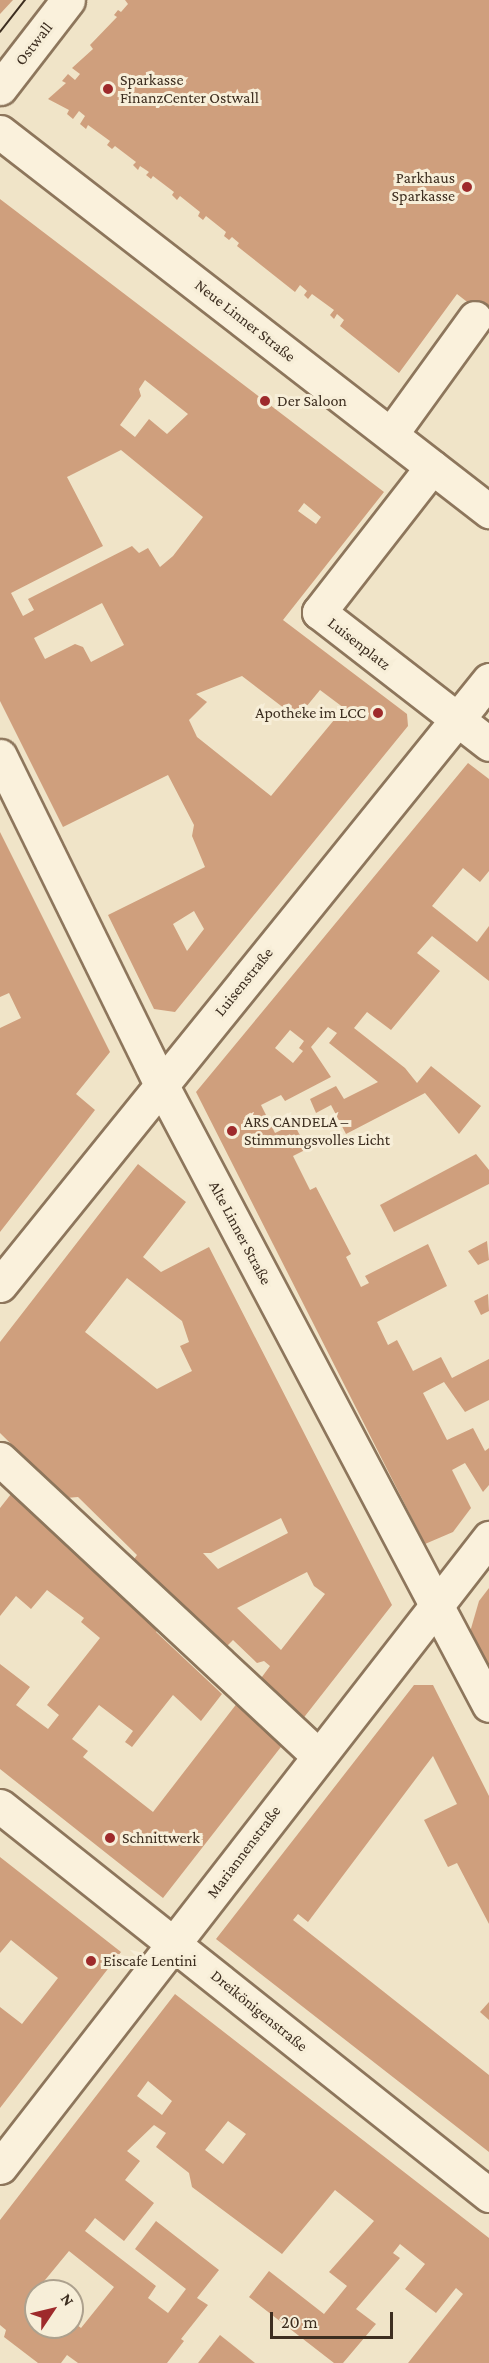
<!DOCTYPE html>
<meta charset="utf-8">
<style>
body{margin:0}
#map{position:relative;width:489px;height:2363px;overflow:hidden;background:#f0e4c8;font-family:"Crimson Pro",serif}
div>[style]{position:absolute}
.building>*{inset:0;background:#cf9f7d}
.roads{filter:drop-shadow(2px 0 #8d765c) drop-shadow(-2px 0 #8d765c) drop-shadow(0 2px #8d765c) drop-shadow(0 -2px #8d765c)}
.minor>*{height:33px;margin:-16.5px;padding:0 16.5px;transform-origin:16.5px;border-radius:16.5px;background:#faf1dc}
.tram>*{height:1.5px;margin:-0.75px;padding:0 0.75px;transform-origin:0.75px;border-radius:0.75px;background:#3d2e20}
.dots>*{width:16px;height:16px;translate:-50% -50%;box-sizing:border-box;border:3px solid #f7eed8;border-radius:50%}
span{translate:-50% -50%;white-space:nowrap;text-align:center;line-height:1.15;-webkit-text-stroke:6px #f7eed8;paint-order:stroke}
.street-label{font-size:16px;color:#3d2e20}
.poi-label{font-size:16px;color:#3d2e20}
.left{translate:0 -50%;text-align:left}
.right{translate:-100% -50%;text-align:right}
.north{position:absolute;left:24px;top:2279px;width:60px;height:60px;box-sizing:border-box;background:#f7eed8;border:2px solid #ada18e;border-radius:50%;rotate:55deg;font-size:16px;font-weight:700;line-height:24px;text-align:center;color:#3d2e20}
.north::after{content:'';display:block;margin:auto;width:21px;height:27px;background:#9e2a2b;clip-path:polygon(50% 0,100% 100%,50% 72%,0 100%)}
.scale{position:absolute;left:270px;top:2312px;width:123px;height:27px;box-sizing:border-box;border:3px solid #3d2e20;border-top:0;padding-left:8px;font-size:18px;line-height:21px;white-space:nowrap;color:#3d2e20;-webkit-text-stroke:4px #f7eed8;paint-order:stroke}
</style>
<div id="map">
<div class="building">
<i style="clip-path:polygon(0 0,13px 0,0 14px)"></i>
<i style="clip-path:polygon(125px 0,489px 0,489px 319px,457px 294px,399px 373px,340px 326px,344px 320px,337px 314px,334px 319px,330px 315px,334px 310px,312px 294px,308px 299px,304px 295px,307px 291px,300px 285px,295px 292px,237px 246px,239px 243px,232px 237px,229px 240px,224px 236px,226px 232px,206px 216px,203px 220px,198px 216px,200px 212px,180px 196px,177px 200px,172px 195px,174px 192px,153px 176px,151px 179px,146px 175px,149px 172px,140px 166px,138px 170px,133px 165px,136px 162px,115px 146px,112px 149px,107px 145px,110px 141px,88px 125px,86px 129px,80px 124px,85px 116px,79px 111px,73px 119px,67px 114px,69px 110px,48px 99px,66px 83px,62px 81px,68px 74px,75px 80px,80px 74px,72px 68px,93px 49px,90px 45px,117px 17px,114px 15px,118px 10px,121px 12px,128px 4px)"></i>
<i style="clip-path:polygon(evenodd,0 199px,384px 492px,283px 620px,407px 714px,408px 726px,175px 1012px,154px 1009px,108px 915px,205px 867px,192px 836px,194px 825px,168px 775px,63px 827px,0 701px,0 199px,145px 380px,188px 414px,167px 434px,149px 419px,135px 437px,120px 425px,141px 396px,139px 389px,145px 380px,0 199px,121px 450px,203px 517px,173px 556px,160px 567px,148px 548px,139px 553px,132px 546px,28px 599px,34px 610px,23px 616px,11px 593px,103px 546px,67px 477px,121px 450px,0 199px,304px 503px,321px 517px,316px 524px,298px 511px,304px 503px,0 199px,102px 603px,124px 645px,91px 662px,83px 647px,75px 644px,45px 659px,34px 638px,102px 603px,0 199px,242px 676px,297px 718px,320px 690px,344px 708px,271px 796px,197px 737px,189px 720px,207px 702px,196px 694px,242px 676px,0 199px,194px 911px,204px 929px,187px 951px,173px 924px,194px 911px)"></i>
<i style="clip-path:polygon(evenodd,468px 763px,489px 779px,489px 871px,480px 882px,463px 868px,432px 906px,477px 942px,489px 926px,489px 981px,432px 936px,417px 953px,440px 971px,391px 1030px,367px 1012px,354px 1028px,405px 1068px,417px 1083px,431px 1066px,481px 1106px,459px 1134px,425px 1093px,346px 1134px,331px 1105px,316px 1113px,310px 1099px,336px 1086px,344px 1099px,378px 1082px,329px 1043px,337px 1033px,328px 1027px,311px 1047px,331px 1077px,285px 1101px,281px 1095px,261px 1105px,275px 1133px,294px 1124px,307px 1149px,293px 1156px,310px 1190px,316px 1187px,351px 1254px,346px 1257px,361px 1287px,369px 1283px,365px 1276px,428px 1244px,447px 1286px,377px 1322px,388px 1345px,397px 1340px,413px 1371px,441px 1357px,452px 1378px,489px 1359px,489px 1400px,465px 1412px,444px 1382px,423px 1393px,447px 1440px,473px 1428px,485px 1451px,489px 1448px,489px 1485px,483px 1492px,465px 1463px,452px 1470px,471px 1508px,453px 1532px,425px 1544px,196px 1092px,468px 763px,290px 1030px,304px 1041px,299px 1048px,303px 1051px,293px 1063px,275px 1048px,290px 1030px)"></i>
<i style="clip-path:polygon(0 832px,110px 1052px,76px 1094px,95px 1110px,0 1232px,0 1028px,21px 1018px,9px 993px,0 997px)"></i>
<i style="clip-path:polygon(476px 1154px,489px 1170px,489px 1184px,394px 1232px,380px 1205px)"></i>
<i style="clip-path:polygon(evenodd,138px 1164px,186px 1202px,143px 1257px,161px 1272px,209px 1247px,392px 1605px,298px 1725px,256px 1685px,270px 1666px,264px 1661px,257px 1663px,233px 1640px,222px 1651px,132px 1562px,137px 1555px,78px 1497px,66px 1498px,0 1433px,0 1342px,138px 1164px,127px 1278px,182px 1321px,189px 1342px,180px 1346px,192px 1371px,157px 1389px,85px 1332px,127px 1278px,138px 1164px,281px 1518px,288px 1533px,218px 1569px,203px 1553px,211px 1553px,281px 1518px,138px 1164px,307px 1572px,314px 1586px,325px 1594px,281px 1650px,237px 1608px,307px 1572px)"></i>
<i style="clip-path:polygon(487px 1241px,489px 1260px,478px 1265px,468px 1251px)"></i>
<i style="clip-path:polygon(488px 1294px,489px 1311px,481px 1315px,474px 1301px)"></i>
<i style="clip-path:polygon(15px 1489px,109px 1586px,160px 1627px,156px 1632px,222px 1694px,201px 1721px,173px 1695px,132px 1747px,125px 1742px,133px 1731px,99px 1705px,72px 1739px,88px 1751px,83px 1757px,153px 1812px,238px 1702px,284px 1743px,163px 1898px,0 1769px,0 1664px,30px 1687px,16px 1705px,48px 1729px,59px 1715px,47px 1705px,100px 1638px,81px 1622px,84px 1618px,47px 1590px,31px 1609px,16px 1596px,0 1616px,0 1508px)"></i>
<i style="clip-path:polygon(489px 1588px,489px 1670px,470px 1632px,479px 1601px)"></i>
<i style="clip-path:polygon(414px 1685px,433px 1685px,489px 1796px,489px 1924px,457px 1863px,448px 1867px,424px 1820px,457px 1804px,433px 1756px,308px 1922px,298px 1914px,293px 1920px,489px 2075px,489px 2152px,216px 1939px)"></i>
<i style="clip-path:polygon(0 1857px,121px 1952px,0 2108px,0 2007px,22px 2024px,58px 1978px,11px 1940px,0 1953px)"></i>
<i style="clip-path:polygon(evenodd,175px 1994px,489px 2238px,489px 2363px,408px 2363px,463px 2294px,456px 2288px,436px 2313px,405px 2289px,425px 2264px,400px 2244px,393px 2253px,400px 2258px,356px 2309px,376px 2324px,343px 2363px,334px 2363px,249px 2297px,269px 2271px,324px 2314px,347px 2286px,329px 2272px,374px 2221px,335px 2190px,282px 2254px,192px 2187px,189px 2173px,156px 2147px,166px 2133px,154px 2125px,127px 2151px,140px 2161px,125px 2180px,154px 2203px,124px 2241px,95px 2218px,85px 2231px,156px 2286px,148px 2298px,168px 2313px,186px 2289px,135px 2249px,156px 2221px,219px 2270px,197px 2298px,208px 2305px,181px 2339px,184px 2341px,167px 2363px,78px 2363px,67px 2355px,61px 2363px,38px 2363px,4px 2337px,6px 2330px,0 2325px,0 2220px,175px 1994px,148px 2081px,172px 2101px,162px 2115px,137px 2096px,148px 2081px,175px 1994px,228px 2121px,246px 2134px,223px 2164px,205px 2150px,228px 2121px,175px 1994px,69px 2251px,114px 2287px,81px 2328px,72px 2321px,72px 2327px,36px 2327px,36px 2291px,69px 2251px)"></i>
<i style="clip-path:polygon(489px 2002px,489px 2020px,480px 2012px)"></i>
<i style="clip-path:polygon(220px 2335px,255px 2363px,198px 2363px)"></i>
</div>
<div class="roads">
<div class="minor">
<i style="left:0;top:88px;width:111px;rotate:-52.3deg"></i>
<i style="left:0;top:132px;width:619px;rotate:37.78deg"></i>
<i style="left:391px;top:434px;width:143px;rotate:-54.1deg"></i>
<i style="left:432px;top:467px;width:184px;rotate:127.9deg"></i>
<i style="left:319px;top:612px;width:215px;rotate:37.8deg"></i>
<i style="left:0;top:756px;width:365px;rotate:63.9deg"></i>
<i style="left:161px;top:1084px;width:702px;rotate:62.16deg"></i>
<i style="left:0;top:1285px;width:778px;rotate:-51.05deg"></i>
<i style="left:0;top:1459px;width:434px;rotate:43deg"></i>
<i style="left:0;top:1806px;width:625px;rotate:38.5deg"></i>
<i style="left:0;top:2167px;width:797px;rotate:-52.14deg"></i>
</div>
</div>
<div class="tram">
<i style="left:0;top:32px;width:41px;rotate:-52deg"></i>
</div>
<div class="dots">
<i style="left:108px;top:89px;background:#9e2a2b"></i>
<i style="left:467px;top:187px;background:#9e2a2b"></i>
<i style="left:265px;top:401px;background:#9e2a2b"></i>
<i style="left:378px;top:713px;background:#9e2a2b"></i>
<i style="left:232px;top:1131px;background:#9e2a2b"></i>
<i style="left:110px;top:1838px;background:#9e2a2b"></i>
<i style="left:91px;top:1961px;background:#9e2a2b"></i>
</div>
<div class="street-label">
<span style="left:34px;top:44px;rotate:-52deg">Ostwall</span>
<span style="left:245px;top:321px;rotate:38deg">Neue Linner Straße</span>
<span style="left:359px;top:644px;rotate:38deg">Luisenplatz</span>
<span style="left:244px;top:982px;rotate:-51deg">Luisenstraße</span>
<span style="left:240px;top:1233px;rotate:62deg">Alte Linner Straße</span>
<span style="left:244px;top:1852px;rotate:-53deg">Mariannenstraße</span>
<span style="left:259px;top:2011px;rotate:39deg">Dreikönigenstraße</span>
</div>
<div class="poi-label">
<span class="left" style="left:120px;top:89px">Sparkasse<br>FinanzCenter Ostwall</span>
<span class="right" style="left:455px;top:187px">Parkhaus<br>Sparkasse</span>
<span class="left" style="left:277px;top:401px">Der Saloon</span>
<span class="right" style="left:366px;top:713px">Apotheke im LCC</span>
<span class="left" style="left:244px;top:1131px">ARS CANDELA –<br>Stimmungsvolles Licht</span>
<span class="left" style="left:122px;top:1838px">Schnittwerk</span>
<span class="left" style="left:103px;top:1961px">Eiscafe Lentini</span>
</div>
<div class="north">N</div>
<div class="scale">20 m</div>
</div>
